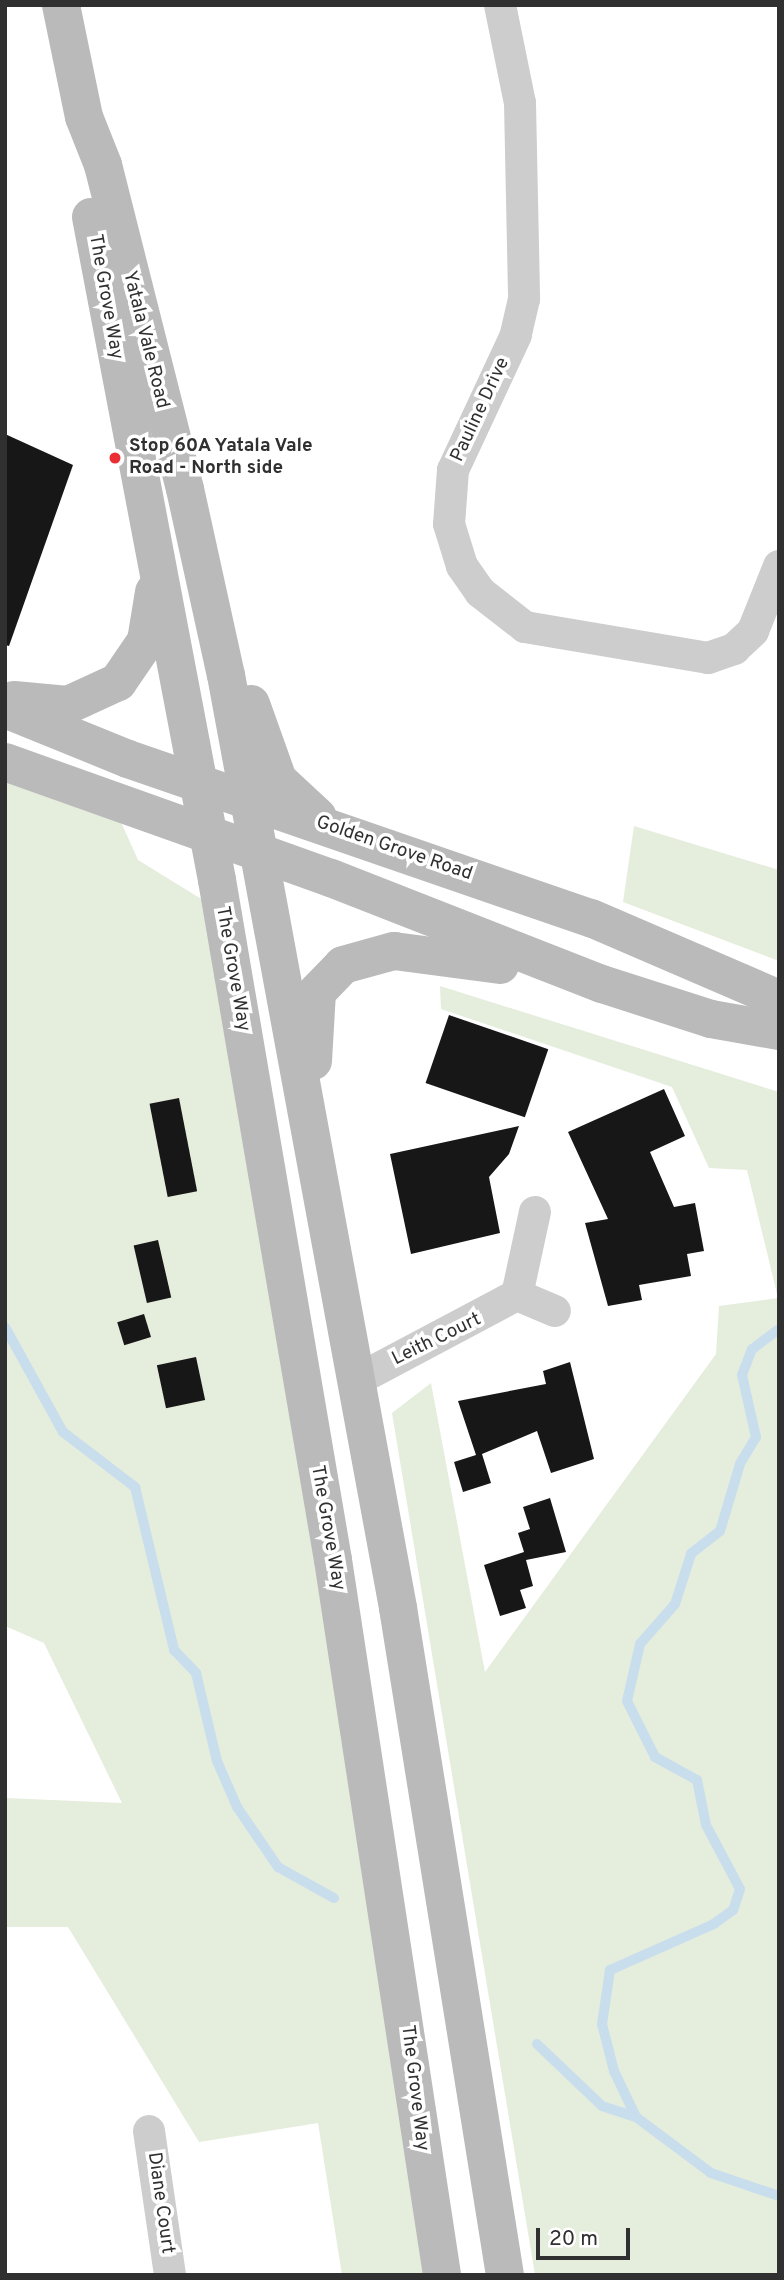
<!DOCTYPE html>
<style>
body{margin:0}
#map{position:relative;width:784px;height:2280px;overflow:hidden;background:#fff;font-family:Overpass,sans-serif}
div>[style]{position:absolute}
.green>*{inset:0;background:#e5eddd}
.stream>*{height:10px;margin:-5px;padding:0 5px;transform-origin:5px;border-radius:5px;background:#c9deed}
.building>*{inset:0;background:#171717;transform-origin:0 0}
.minor>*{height:32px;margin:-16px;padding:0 16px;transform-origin:16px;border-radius:16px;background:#cdcdcd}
.secondary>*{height:38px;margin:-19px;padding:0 19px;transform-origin:19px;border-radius:19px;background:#bababa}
.dots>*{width:19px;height:19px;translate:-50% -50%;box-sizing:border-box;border:4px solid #fff;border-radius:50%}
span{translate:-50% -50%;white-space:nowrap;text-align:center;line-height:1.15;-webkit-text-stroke:7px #fff;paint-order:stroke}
.street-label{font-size:19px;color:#303030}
.poi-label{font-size:19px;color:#303030;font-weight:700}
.left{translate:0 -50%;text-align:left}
.frame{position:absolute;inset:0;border:7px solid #303030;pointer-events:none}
.scale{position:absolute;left:536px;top:2228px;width:94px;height:32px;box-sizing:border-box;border:4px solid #303030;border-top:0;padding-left:9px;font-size:21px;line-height:24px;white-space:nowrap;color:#303030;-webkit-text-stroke:5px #fff;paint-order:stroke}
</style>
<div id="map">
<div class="green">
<i style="clip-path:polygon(5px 753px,112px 802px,138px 860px,216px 908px,444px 2275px,342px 2275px,318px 2123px,199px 2142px,68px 1927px,5px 1927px,5px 1798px,122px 1803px,44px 1643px,5px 1626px)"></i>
<i style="clip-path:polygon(634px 826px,779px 870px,779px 961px,623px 902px)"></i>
<i style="clip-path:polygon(440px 986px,779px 1092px,779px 2275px,535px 2275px,392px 1413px,431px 1383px,485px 1672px,716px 1354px,719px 1306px,778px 1298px,747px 1170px,709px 1168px,672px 1087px,441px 1009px)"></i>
</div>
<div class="stream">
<i style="left:5px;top:1327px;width:120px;rotate:61.1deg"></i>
<i style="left:63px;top:1432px;width:91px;rotate:37.4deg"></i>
<i style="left:135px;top:1487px;width:168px;rotate:76.5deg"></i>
<i style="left:174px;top:1650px;width:32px;rotate:46deg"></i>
<i style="left:196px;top:1673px;width:90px;rotate:76.6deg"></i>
<i style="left:217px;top:1761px;width:50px;rotate:66.5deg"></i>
<i style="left:237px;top:1807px;width:73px;rotate:55.7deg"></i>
<i style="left:278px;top:1867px;width:64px;rotate:29deg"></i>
<i style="left:779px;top:1329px;width:34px;rotate:143deg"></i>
<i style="left:752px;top:1349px;width:28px;rotate:111deg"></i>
<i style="left:742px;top:1375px;width:64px;rotate:77.3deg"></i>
<i style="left:756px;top:1437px;width:31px;rotate:121deg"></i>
<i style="left:740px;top:1464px;width:70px;rotate:106.6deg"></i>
<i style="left:720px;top:1531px;width:37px;rotate:142deg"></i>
<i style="left:691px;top:1554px;width:52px;rotate:107.7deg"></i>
<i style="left:675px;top:1604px;width:53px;rotate:131.2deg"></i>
<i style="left:640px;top:1644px;width:58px;rotate:102.8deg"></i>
<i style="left:627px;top:1701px;width:63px;rotate:63.4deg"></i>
<i style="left:655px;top:1757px;width:48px;rotate:28.7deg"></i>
<i style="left:697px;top:1780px;width:46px;rotate:78.7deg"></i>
<i style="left:706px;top:1825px;width:72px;rotate:62deg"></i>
<i style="left:740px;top:1889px;width:22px;rotate:108deg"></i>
<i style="left:733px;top:1910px;width:24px;rotate:144deg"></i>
<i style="left:714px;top:1924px;width:114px;rotate:156.1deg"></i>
<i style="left:610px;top:1970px;width:55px;rotate:98.4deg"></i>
<i style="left:602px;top:2024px;width:49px;rotate:75.7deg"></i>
<i style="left:614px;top:2071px;width:51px;rotate:64.4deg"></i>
<i style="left:636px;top:2117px;width:94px;rotate:36.7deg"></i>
<i style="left:711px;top:2173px;width:72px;rotate:18.7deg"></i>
<i style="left:537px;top:2044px;width:90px;rotate:43.6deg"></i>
<i style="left:602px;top:2106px;width:36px;rotate:18deg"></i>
</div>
<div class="building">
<i style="clip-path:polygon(5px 434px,73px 465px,9px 646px,5px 645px)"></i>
<i style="left:449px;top:1015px;width:105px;height:72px;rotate:19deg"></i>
<i style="clip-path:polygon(664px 1089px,685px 1136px,650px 1152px,674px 1207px,695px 1203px,704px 1251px,687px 1254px,691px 1276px,639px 1285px,642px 1300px,608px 1306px,585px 1223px,608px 1219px,568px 1132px)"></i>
<i style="left:179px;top:1098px;width:95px;height:30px;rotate:79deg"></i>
<i style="clip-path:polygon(519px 1126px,509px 1154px,489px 1177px,500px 1233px,411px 1254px,390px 1154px)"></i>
<i style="left:158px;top:1240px;width:59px;height:25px;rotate:77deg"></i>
<i style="left:144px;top:1314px;width:24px;height:28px;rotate:73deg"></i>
<i style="left:196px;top:1357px;width:44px;height:40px;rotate:78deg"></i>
<i style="clip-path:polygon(570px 1362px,594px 1459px,551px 1473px,537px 1431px,482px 1454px,491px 1483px,463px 1492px,454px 1462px,476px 1455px,458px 1401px,546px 1384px,543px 1371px)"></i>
<i style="clip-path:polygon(550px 1498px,566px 1552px,526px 1560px,533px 1586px,520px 1590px,526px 1608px,500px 1616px,484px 1565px,524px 1552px,518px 1533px,530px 1529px,523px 1507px)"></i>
</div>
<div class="minor">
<i style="left:500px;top:5px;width:100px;rotate:78.5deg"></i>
<i style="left:520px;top:103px;width:196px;rotate:88.8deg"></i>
<i style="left:524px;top:299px;width:37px;rotate:103deg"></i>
<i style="left:516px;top:335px;width:149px;rotate:115deg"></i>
<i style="left:453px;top:470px;width:54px;rotate:94.2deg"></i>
<i style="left:449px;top:524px;width:44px;rotate:72.8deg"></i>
<i style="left:462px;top:566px;width:32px;rotate:55deg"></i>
<i style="left:480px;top:592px;width:57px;rotate:37.9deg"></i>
<i style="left:525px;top:627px;width:186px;rotate:9.6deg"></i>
<i style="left:708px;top:658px;width:28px;rotate:-19deg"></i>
<i style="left:734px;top:649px;width:26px;rotate:-43deg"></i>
<i style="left:753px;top:631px;width:70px;rotate:-68.2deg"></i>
<i style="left:517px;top:1295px;width:41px;rotate:22.8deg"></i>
<i style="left:355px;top:1381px;width:183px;rotate:-28deg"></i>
<i style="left:517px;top:1295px;width:85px;rotate:-77.8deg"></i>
<i style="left:149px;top:2131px;width:146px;rotate:81.7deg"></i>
</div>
<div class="secondary">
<i style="left:61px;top:5px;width:114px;rotate:78.4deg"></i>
<i style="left:84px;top:117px;width:52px;rotate:68.4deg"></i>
<i style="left:103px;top:165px;width:334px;rotate:75.8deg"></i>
<i style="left:185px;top:489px;width:190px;rotate:77.6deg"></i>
<i style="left:226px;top:675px;width:949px;rotate:79.55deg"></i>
<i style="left:398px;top:1608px;width:676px;rotate:80.89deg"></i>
<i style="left:91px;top:217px;width:675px;rotate:79.24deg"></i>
<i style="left:217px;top:880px;width:690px;rotate:80.32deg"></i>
<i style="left:333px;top:1560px;width:723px;rotate:81.33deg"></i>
<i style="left:14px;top:700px;width:54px;rotate:5.3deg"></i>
<i style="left:68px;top:705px;width:55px;rotate:-24.7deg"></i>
<i style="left:118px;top:682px;width:50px;rotate:-55.7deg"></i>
<i style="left:146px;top:641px;width:50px;rotate:-80.7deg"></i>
<i style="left:251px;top:704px;width:81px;rotate:70.4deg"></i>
<i style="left:278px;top:780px;width:54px;rotate:42.8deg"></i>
<i style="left:5px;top:709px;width:133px;rotate:22.1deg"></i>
<i style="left:128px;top:759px;width:490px;rotate:19deg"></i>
<i style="left:591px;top:918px;width:205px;rotate:23.3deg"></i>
<i style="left:5px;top:762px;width:346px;rotate:19.6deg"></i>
<i style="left:331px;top:878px;width:291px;rotate:21.4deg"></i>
<i style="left:602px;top:984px;width:114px;rotate:17.8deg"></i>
<i style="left:711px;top:1019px;width:69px;rotate:10deg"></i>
<i style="left:313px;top:1061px;width:69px;rotate:-86.7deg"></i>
<i style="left:317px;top:992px;width:37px;rotate:-46deg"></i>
<i style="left:343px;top:965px;width:53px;rotate:-15.4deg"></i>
<i style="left:394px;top:951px;width:107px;rotate:7.5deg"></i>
</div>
<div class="dots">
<i style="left:115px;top:458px;background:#eb2d36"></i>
</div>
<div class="street-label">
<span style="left:105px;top:297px;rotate:80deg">The Grove Way</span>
<span style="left:145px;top:340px;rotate:76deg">Yatala Vale Road</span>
<span style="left:481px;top:410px;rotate:-65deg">Pauline Drive</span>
<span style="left:394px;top:849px;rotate:19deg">Golden Grove Road</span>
<span style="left:232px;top:969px;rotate:80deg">The Grove Way</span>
<span style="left:437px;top:1340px;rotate:-26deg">Leith Court</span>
<span style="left:327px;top:1528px;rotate:80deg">The Grove Way</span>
<span style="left:414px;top:2088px;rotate:83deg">The Grove Way</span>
<span style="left:160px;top:2203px;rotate:82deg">Diane Court</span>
</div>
<div class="poi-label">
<span class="left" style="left:129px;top:458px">Stop 60A Yatala Vale<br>Road - North side</span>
</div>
<div class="frame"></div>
<div class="scale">20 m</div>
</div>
